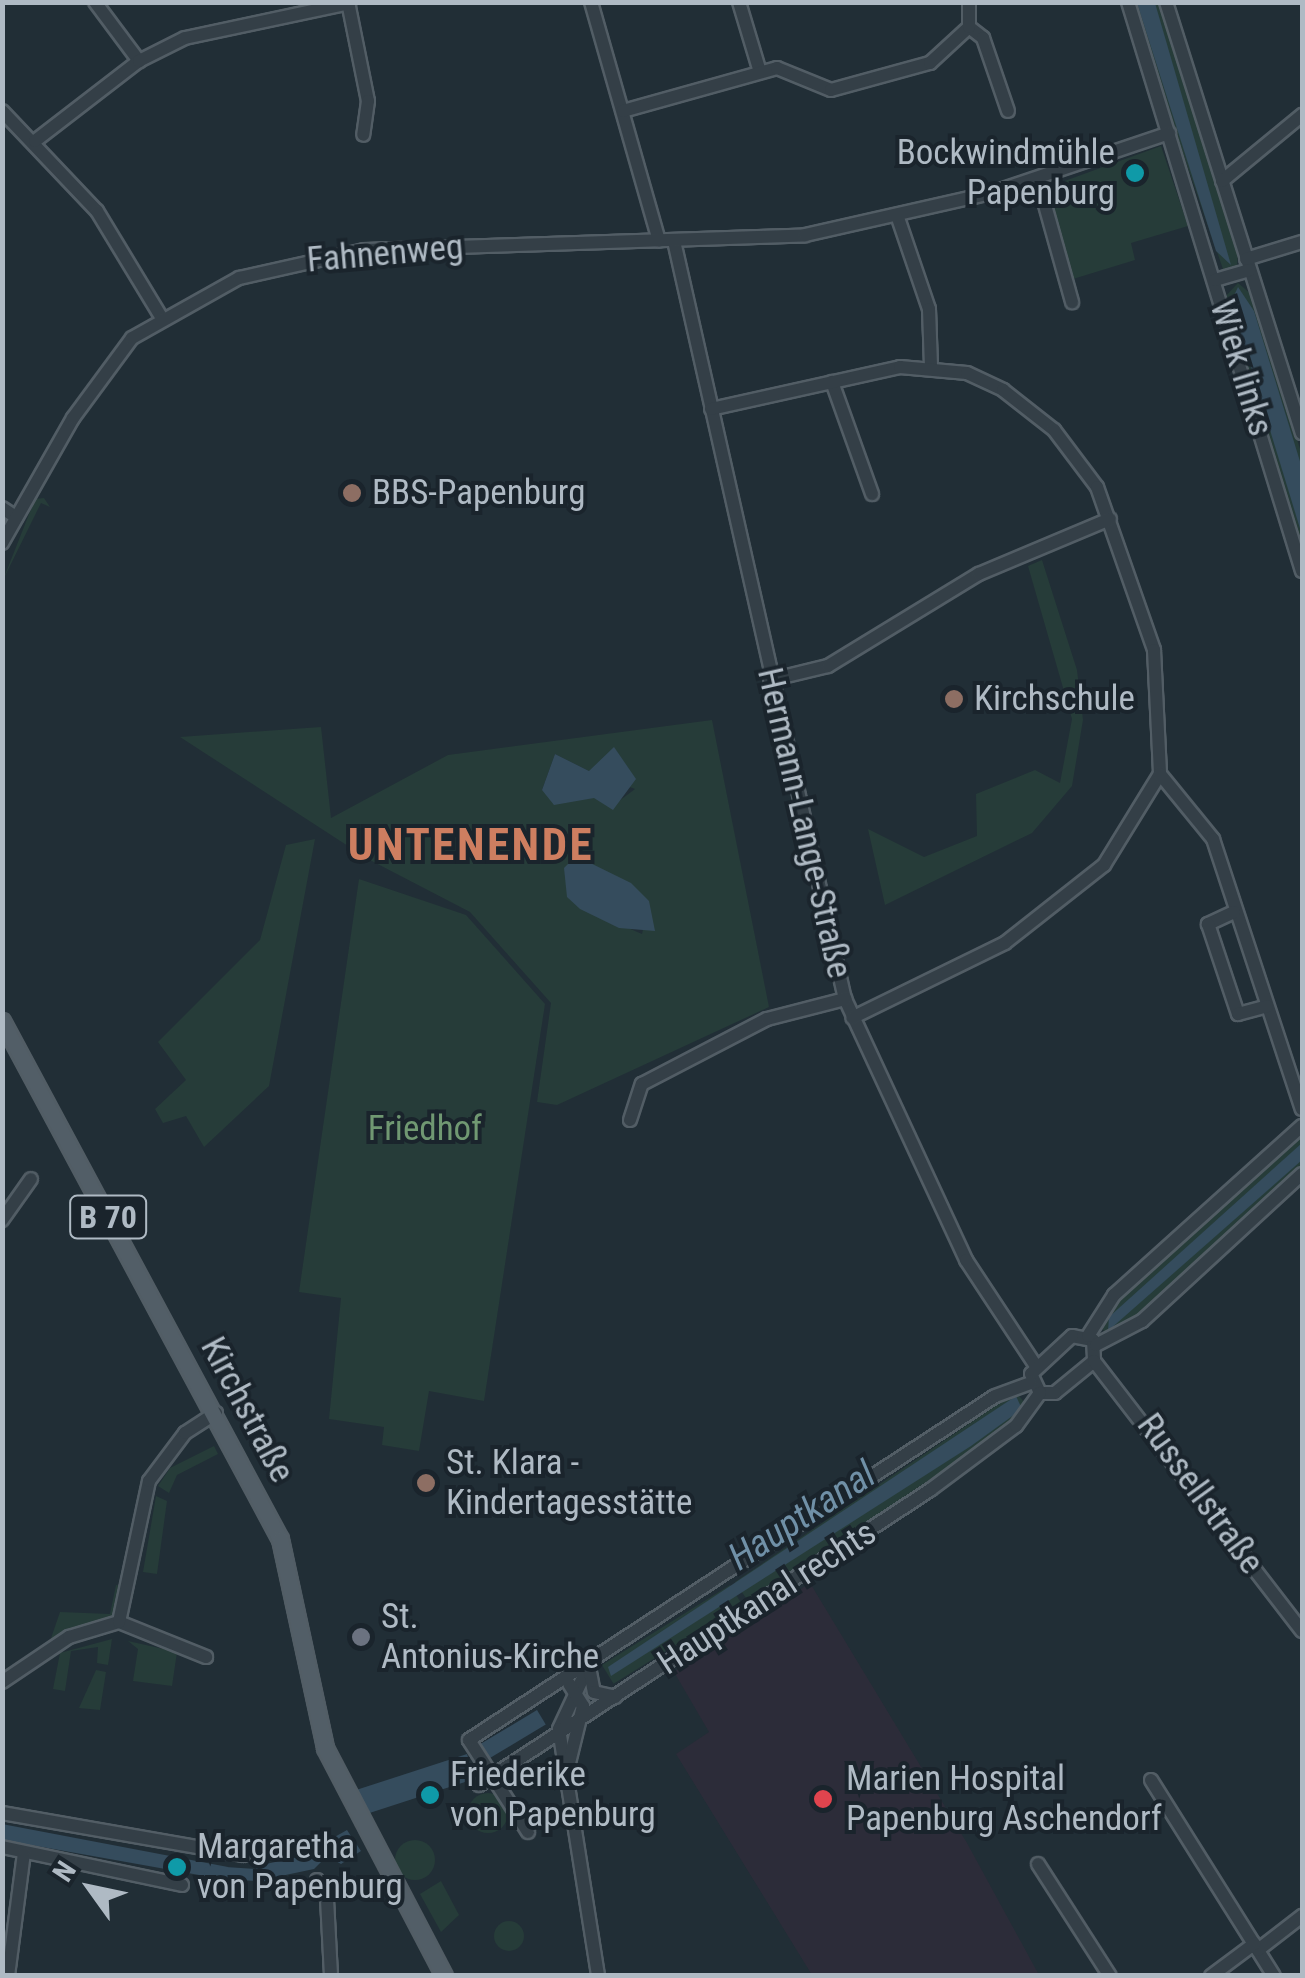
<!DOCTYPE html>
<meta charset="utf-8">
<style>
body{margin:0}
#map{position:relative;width:1305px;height:1978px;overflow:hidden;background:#212e36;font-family:"Roboto Condensed",sans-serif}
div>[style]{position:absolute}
.medical>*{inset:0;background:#2c2c39}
.green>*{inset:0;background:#263c39;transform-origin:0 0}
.round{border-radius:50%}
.water>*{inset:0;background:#354c5d;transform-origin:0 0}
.canal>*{height:12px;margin:-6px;padding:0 6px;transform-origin:6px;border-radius:6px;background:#354c5d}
.roads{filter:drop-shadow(2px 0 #525d65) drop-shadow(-2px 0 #525d65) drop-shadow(0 2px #525d65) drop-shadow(0 -2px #525d65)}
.minor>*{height:12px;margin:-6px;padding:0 6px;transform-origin:6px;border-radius:6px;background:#343f47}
.major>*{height:15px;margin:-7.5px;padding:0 7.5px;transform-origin:7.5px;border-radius:7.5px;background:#525e67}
.dots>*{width:28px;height:28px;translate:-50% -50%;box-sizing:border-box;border:5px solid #1a242c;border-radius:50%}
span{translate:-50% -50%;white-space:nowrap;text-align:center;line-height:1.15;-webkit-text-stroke:8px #1a242c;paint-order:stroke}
.shield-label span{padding:2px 8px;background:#1a242c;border:2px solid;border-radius:8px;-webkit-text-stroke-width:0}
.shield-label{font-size:32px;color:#afbac4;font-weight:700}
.poi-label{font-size:35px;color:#afbac4}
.right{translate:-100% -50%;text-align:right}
.left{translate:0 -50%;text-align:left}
.street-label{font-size:35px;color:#afbac4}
.park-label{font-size:35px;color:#709872}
.water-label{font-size:38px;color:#7090a7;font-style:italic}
.district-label{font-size:45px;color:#ce7e60;font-weight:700;letter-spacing:2.5px}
.frame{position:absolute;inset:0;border:5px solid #afbac4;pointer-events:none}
.north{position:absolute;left:40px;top:1838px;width:100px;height:100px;-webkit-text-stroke:8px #1a242c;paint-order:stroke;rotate:303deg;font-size:28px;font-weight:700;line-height:40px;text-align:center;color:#afbac4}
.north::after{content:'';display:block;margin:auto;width:35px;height:45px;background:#afbac4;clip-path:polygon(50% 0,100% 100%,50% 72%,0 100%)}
</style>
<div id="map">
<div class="medical">
<i style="clip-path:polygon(810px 1583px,967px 1843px,1039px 1975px,812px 1975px,676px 1754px,709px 1732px,674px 1672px)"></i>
</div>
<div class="green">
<i style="clip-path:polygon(1131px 3px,1159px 3px,1238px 253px,1237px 267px,1224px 272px)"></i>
<i style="clip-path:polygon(1161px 146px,1188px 226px,1131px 243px,1135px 260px,1073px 279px,1048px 187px)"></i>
<i style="clip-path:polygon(1238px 283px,1251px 294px,1302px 455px,1302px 555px,1223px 299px)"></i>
<i style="clip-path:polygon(44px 498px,50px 507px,41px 503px,3px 580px,35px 499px)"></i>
<i style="clip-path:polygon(1042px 560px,1077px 670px,1083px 720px,1072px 786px,1032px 833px,885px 905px,868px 829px,924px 857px,977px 836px,976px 794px,1035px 770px,1060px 783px,1072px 719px,1028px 566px)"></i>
<i style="clip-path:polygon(evenodd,712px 720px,769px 1007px,557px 1105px,537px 1102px,551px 1003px,470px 912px,368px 859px,180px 737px,321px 727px,331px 818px,448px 755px,712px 720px,555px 754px,589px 771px,635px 789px,619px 801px,542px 790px,555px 754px,712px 720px,576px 856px,649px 901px,642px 934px,605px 918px,576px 856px)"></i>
<i style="clip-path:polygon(315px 839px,269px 1086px,204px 1147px,186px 1116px,163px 1123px,155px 1109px,186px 1080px,158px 1042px,260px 940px,286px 845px)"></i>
<i style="clip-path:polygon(359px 879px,466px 915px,545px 1004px,484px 1401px,429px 1391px,419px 1451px,382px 1445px,384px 1427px,329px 1419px,341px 1298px,299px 1292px)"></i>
<i style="clip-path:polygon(1302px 1137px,1302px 1165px,1146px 1313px,1108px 1335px,1097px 1323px,1125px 1288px)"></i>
<i style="clip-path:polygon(1016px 1392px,1028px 1407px,1019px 1420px,748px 1601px,735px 1582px)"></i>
<i style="clip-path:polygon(214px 1446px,218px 1454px,177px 1475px,169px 1493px,158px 1486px,170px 1468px)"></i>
<i style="clip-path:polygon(156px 1496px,167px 1501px,157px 1574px,143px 1572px)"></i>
<i style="clip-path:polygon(116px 1585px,126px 1587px,110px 1620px,49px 1644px,60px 1612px,110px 1614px)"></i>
<i style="left:730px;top:1585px;width:22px;height:151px;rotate:58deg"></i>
<i style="clip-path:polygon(112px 1639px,108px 1665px,97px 1663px,98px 1647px,71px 1651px,65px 1691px,53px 1689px,60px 1653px)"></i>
<i style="clip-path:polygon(128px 1641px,177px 1652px,172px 1686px,133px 1681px,138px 1649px)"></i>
<i style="clip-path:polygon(96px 1670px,106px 1672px,100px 1710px,79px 1708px)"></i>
<i class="round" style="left:468px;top:1793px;width:40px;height:40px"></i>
<i class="round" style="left:395px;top:1840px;width:40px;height:40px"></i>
<i style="clip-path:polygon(441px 1881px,459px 1915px,441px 1932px,420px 1894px)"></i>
<i class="round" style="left:494px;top:1921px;width:30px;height:30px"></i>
</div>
<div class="water">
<i style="clip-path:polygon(1137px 3px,1155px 3px,1231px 265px,1216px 251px)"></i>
<i style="clip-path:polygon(1238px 287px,1254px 311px,1302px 468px,1302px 535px,1231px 302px)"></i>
<i style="clip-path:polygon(614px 747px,636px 779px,613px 810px,594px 798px,554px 805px,542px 790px,555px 754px,589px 771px)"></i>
<i style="clip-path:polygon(576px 856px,631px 883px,649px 901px,655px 931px,619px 928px,580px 909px,567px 897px,564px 868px)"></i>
<i style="clip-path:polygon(1302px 1143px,1302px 1160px,1108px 1331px,1109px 1317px)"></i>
<i style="clip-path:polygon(1016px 1396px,1022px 1409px,971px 1446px,611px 1676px,608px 1667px)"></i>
<i style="left:537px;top:1710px;width:17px;height:69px;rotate:59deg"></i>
<i style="left:467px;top:1754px;width:26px;height:115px;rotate:72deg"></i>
<i style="clip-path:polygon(2px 1824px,228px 1867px,227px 1880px,3px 1840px)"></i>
<i style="clip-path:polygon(347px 1830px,361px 1851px,341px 1864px,327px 1856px,314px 1869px,257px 1881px,256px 1866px,299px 1857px)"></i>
</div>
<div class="canal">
<i style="left:210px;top:1872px;width:60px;rotate:3.8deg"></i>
</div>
<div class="roads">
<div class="minor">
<i style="left:95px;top:2px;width:74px;rotate:53.3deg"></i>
<i style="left:348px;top:2px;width:101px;rotate:78.6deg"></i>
<i style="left:368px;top:101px;width:34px;rotate:98deg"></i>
<i style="left:591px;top:2px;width:248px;rotate:74.1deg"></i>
<i style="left:739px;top:2px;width:73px;rotate:73.3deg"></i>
<i style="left:1128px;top:2px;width:595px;rotate:73deg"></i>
<i style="left:1166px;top:2px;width:452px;rotate:72.5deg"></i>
<i style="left:969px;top:27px;width:18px;rotate:38deg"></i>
<i style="left:983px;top:38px;width:77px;rotate:71.1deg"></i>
<i style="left:2px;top:111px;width:138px;rotate:46.5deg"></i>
<i style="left:97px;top:211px;width:122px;rotate:58.8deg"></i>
<i style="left:623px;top:111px;width:160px;rotate:-15.6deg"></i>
<i style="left:777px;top:68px;width:58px;rotate:22.2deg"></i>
<i style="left:831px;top:90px;width:103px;rotate:-15.3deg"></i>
<i style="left:930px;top:63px;width:53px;rotate:-42.7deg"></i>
<i style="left:969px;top:27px;width:25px;rotate:-90deg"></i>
<i style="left:35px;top:141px;width:131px;rotate:-37.6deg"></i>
<i style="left:139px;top:61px;width:51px;rotate:-26.6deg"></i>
<i style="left:185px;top:38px;width:168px;rotate:-12deg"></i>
<i style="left:1038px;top:180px;width:127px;rotate:74.4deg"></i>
<i style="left:1222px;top:181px;width:104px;rotate:-39.5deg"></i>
<i style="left:897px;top:215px;width:99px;rotate:71.2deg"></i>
<i style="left:929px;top:309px;width:57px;rotate:88deg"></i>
<i style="left:674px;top:241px;width:777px;rotate:77.29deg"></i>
<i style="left:845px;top:999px;width:288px;rotate:65.1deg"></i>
<i style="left:966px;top:1260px;width:127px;rotate:56.6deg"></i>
<i style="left:1246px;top:259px;width:59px;rotate:-16.9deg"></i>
<i style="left:1215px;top:280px;width:36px;rotate:-16deg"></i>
<i style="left:832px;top:382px;width:119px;rotate:70.3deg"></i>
<i style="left:711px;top:409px;width:194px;rotate:-12.5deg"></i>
<i style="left:900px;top:367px;width:67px;rotate:5.1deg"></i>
<i style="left:967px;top:373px;width:40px;rotate:25deg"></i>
<i style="left:1003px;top:390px;width:65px;rotate:38.1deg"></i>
<i style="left:1054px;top:430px;width:71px;rotate:53deg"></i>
<i style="left:1097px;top:487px;width:173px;rotate:70.7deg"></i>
<i style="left:1154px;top:650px;width:124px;rotate:87.2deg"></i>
<i style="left:1160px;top:774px;width:107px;rotate:121.6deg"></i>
<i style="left:1104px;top:865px;width:126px;rotate:141.8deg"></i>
<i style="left:1005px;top:943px;width:170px;rotate:153.9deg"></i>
<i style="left:2px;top:508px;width:17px;rotate:33deg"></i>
<i style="left:2px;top:543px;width:144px;rotate:-60.4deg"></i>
<i style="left:73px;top:418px;width:99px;rotate:-53.6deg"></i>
<i style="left:132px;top:338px;width:123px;rotate:-29.3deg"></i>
<i style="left:239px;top:278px;width:128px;rotate:-12.6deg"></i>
<i style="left:364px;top:250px;width:441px;rotate:-1.9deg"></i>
<i style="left:805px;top:235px;width:191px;rotate:-12.7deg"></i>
<i style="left:991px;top:193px;width:188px;rotate:-18.6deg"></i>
<i style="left:770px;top:680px;width:60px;rotate:-13.6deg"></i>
<i style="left:828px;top:666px;width:177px;rotate:-31.4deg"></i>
<i style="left:979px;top:574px;width:142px;rotate:-22.8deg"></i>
<i style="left:1160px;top:774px;width:84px;rotate:50.8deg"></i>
<i style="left:1213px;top:839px;width:284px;rotate:71.8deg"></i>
<i style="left:1234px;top:912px;width:29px;rotate:155deg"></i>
<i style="left:1208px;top:924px;width:95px;rotate:71.6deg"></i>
<i style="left:1238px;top:1014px;width:30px;rotate:-15deg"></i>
<i style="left:630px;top:1120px;width:38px;rotate:-72deg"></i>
<i style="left:642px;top:1084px;width:141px;rotate:-27.5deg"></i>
<i style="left:767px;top:1019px;width:81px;rotate:-14.4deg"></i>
<i style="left:2px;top:1220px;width:50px;rotate:-54.7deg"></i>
<i style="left:1072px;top:1336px;width:21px;rotate:11deg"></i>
<i style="left:1093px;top:1340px;width:21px;rotate:87deg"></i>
<i style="left:1094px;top:1361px;width:50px;rotate:140.6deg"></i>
<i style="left:1055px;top:1393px;width:15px;rotate:180deg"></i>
<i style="left:1040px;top:1393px;width:21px;rotate:-115deg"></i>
<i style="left:1031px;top:1374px;width:56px;rotate:-42.8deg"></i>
<i style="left:1088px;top:1336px;width:49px;rotate:-57.6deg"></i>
<i style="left:1114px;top:1295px;width:253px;rotate:-42deg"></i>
<i style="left:1096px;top:1345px;width:52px;rotate:-27.6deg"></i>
<i style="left:1142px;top:1321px;width:217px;rotate:-42.6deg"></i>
<i style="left:1094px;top:1361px;width:341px;rotate:52.4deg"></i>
<i style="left:119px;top:1622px;width:94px;rotate:21.9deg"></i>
<i style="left:588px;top:1667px;width:68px;rotate:115.1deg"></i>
<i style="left:559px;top:1729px;width:250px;rotate:81deg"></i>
<i style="left:589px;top:1667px;width:25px;rotate:79deg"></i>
<i style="left:594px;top:1692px;width:22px;rotate:13deg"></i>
<i style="left:2px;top:1682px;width:81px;rotate:-33.9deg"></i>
<i style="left:69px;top:1637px;width:52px;rotate:-16.7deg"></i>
<i style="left:119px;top:1622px;width:144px;rotate:-78deg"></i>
<i style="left:149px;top:1481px;width:60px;rotate:-53.1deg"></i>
<i style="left:185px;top:1433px;width:37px;rotate:-33deg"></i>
<i style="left:568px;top:1767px;width:63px;rotate:-76.2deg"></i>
<i style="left:583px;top:1706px;width:26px;rotate:-122deg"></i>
<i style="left:1151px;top:1780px;width:231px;rotate:57.9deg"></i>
<i style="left:479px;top:1785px;width:539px;rotate:-33.19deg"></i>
<i style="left:930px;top:1490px;width:107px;rotate:-36.7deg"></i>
<i style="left:1016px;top:1426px;width:41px;rotate:-54deg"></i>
<i style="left:2px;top:1813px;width:245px;rotate:9.9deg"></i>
<i style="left:528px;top:1832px;width:109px;rotate:-122.7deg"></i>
<i style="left:469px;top:1740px;width:628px;rotate:-33.18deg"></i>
<i style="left:995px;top:1396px;width:38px;rotate:-20deg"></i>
<i style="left:2px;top:1847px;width:184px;rotate:11.9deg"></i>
<i style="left:1038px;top:1864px;width:133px;rotate:57.3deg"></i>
<i style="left:317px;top:1880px;width:21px;rotate:62deg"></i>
<i style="left:327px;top:1899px;width:77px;rotate:87deg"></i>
<i style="left:1258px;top:1950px;width:56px;rotate:-37.7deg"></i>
<i style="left:8px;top:1976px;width:124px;rotate:-82.6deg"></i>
<i style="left:1211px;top:1976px;width:54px;rotate:-36.7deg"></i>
</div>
<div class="major">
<i style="left:2px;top:1021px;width:588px;rotate:61.78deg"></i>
<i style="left:280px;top:1539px;width:214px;rotate:77.8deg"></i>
<i style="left:325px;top:1748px;width:257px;rotate:62.4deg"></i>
</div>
</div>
<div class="dots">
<i style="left:1135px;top:173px;background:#0f9aa8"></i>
<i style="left:352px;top:493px;background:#8d6e63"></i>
<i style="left:954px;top:699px;background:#8d6e63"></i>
<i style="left:426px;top:1483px;background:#8d6e63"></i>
<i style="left:361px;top:1637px;background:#6b7280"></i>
<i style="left:430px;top:1795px;background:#0f9aa8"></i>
<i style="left:823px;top:1799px;background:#e0444e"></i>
<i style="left:177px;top:1867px;background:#0f9aa8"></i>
</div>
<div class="shield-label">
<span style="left:108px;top:1217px">B 70</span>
</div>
<div class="poi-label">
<span class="right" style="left:1115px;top:173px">Bockwindmühle<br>Papenburg</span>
<span class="left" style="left:372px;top:493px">BBS-Papenburg</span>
<span class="left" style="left:974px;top:699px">Kirchschule</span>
<span class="left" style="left:446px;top:1483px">St. Klara -<br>Kindertagesstätte</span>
<span class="left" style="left:381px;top:1637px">St.<br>Antonius-Kirche</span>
<span class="left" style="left:450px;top:1795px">Friederike<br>von Papenburg</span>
<span class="left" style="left:846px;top:1799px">Marien Hospital<br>Papenburg Aschendorf</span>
<span class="left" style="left:197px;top:1867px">Margaretha<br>von Papenburg</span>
</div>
<div class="street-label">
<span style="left:385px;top:254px;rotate:-5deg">Fahnenweg</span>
<span style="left:1241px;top:368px;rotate:73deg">Wiek links</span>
<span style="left:804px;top:823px;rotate:77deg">Hermann-Lange-Straße</span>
<span style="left:247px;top:1410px;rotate:62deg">Kirchstraße</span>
<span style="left:1200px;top:1494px;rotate:54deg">Russellstraße</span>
<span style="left:767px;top:1598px;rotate:-33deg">Hauptkanal rechts</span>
</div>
<div class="park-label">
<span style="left:425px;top:1129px">Friedhof</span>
</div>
<div class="water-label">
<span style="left:802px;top:1516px;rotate:-33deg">Hauptkanal</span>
</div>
<div class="district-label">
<span style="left:471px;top:845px">UNTENENDE</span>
</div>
<div class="frame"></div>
<div class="north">N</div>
</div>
